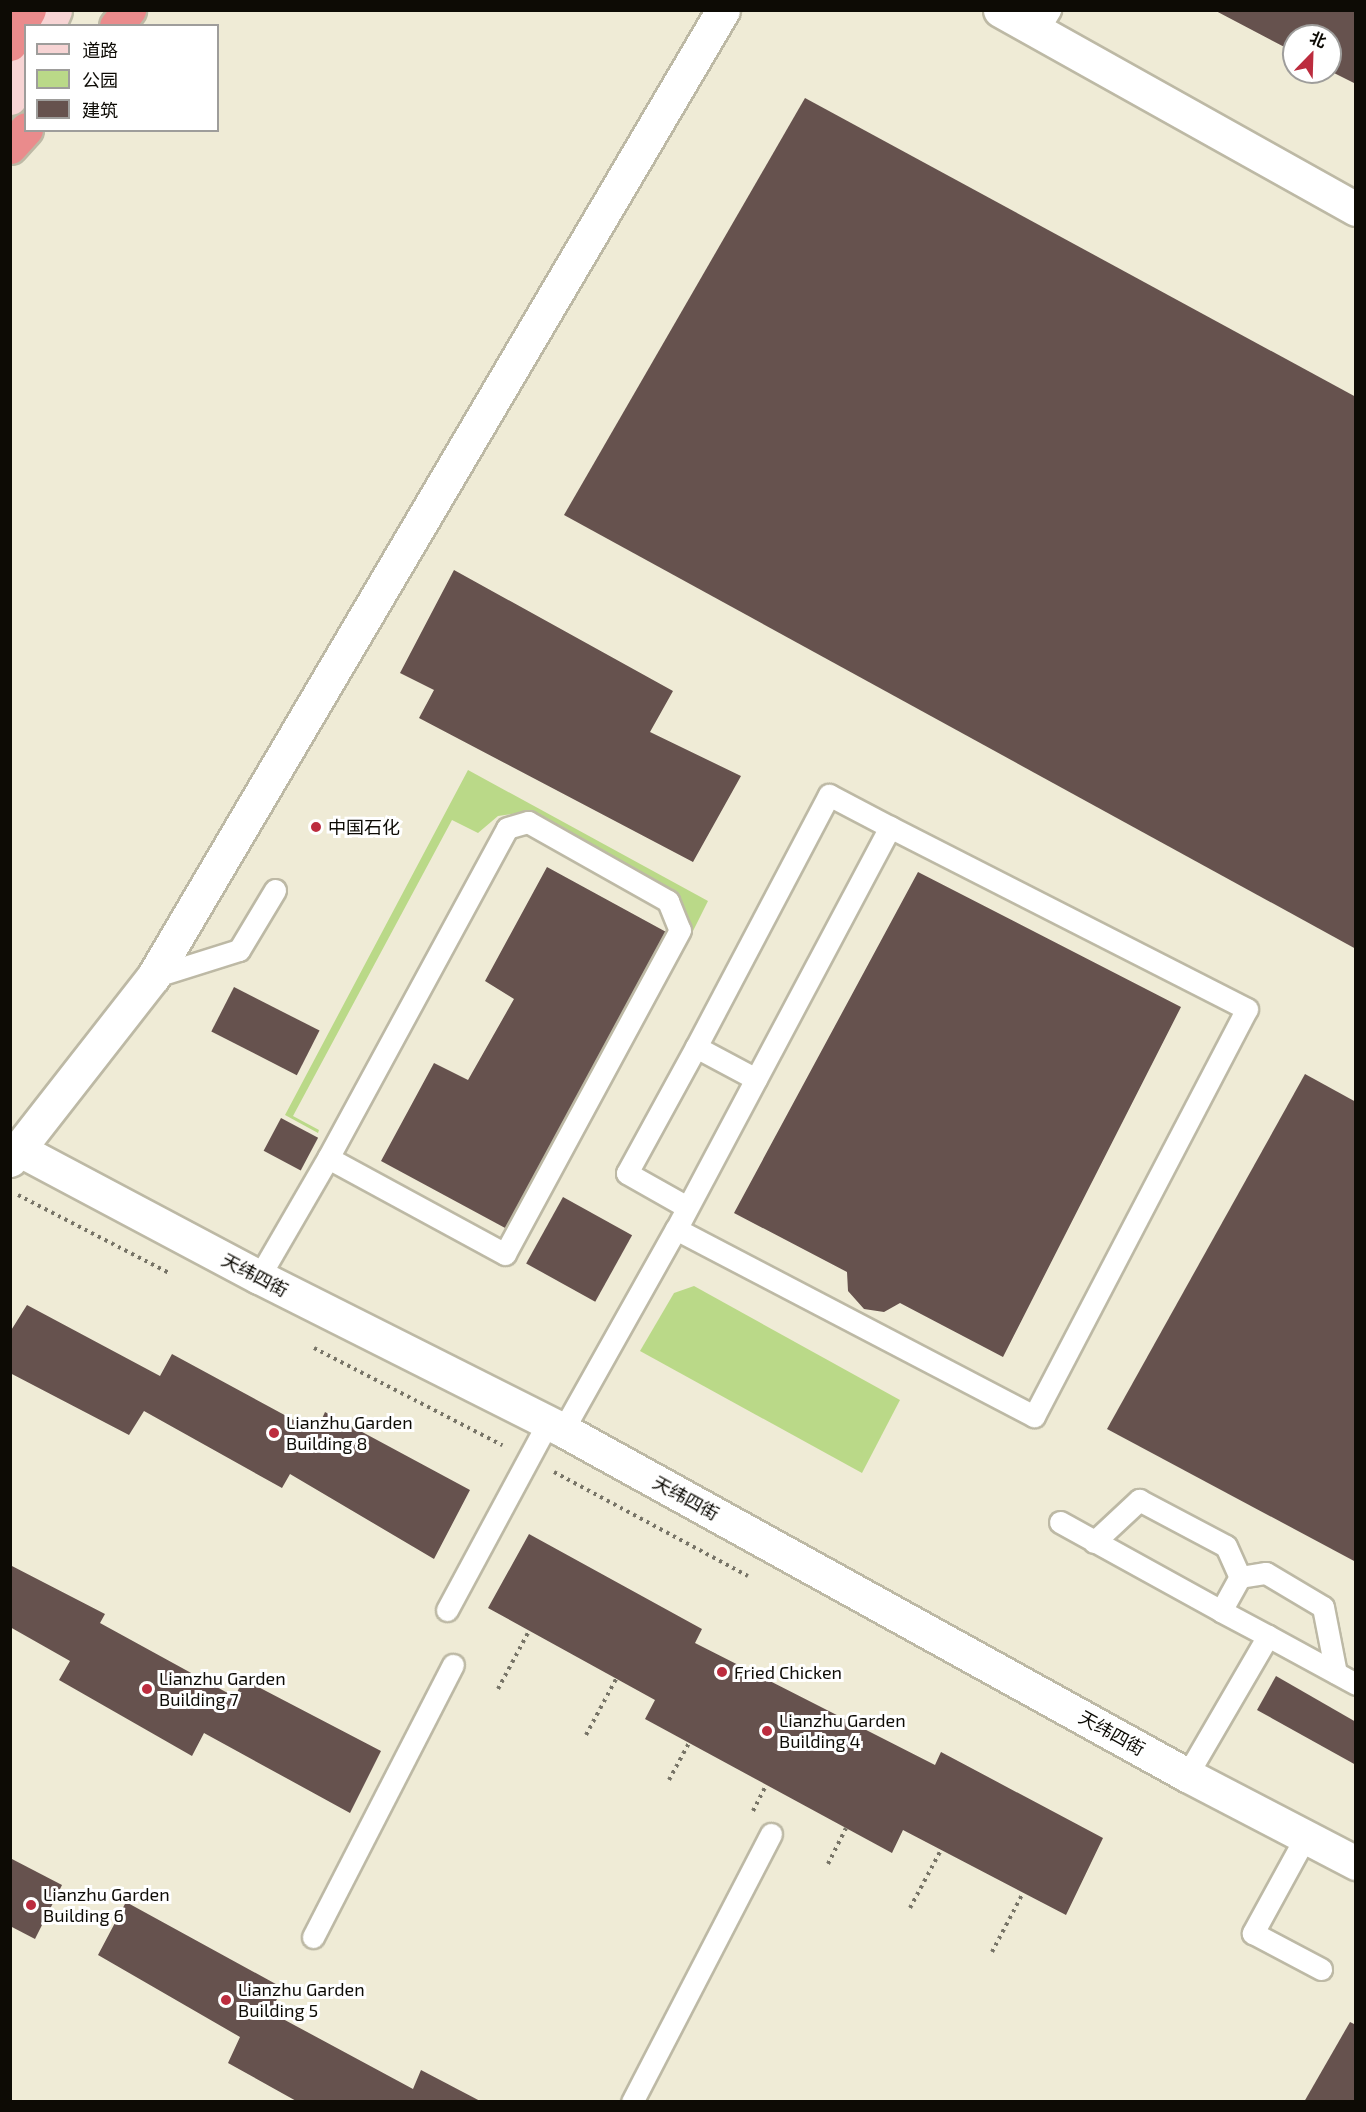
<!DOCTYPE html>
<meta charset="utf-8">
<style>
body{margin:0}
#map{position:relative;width:1366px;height:2112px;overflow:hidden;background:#efebd6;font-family:"Exo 2","Noto Sans SC",sans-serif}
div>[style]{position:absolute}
.green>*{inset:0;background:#bad988}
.building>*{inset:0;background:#66524e;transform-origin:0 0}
.path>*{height:4px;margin-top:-2px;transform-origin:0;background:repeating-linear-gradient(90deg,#777467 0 3px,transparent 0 7.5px)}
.roads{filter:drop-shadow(2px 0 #bdb9a5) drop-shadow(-2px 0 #bdb9a5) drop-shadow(0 2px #bdb9a5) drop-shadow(0 -2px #bdb9a5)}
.service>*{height:21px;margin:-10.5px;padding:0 10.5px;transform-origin:10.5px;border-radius:10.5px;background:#fff}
.minor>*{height:33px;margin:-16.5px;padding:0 16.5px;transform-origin:16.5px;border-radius:16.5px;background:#fff}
.secondary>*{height:33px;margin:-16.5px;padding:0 16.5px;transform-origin:16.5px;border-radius:16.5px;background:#f7d4d4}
.trunk>*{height:33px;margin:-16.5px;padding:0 16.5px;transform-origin:16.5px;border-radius:16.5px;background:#ea8b8c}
.dots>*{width:16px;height:16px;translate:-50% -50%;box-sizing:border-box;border:3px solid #fff;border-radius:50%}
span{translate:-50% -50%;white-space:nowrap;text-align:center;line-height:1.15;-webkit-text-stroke:6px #fff;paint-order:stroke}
.poi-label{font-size:18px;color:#0d0b05}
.left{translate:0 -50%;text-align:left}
.street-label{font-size:18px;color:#0d0b05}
.frame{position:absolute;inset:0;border:12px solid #0d0b05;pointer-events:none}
.legend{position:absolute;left:24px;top:24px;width:195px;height:108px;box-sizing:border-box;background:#fff;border:2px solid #9e9d9b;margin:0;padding:8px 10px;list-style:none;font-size:18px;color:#0d0b05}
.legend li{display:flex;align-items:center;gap:12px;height:30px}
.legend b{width:30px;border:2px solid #9e9d9b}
.north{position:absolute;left:1282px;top:24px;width:60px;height:60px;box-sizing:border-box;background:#fff;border:2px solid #9e9d9b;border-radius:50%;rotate:23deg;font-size:16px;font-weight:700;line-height:24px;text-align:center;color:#0d0b05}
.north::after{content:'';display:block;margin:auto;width:21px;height:27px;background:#bc2c3e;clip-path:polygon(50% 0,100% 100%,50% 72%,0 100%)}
</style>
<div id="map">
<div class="green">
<i style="clip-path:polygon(468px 770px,708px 901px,691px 935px,676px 895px,527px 812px,498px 816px,478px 833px,452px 820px,293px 1116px,319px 1130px,318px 1133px,285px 1115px)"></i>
<i style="clip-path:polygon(694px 1286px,900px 1400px,862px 1473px,640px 1351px,674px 1293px)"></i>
</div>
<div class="building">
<i style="clip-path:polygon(1214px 10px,1356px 10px,1356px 84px,1330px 71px,1330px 36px,1294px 36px,1294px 52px)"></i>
<i style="clip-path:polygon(805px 98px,1356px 397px,1356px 949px,564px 515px)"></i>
<i style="clip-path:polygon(454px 570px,673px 691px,650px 732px,741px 776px,693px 862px,419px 718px,434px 690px,400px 673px)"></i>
<i style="clip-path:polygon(547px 867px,668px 933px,507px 1229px,381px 1161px,434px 1063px,468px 1080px,514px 999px,485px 981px)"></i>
<i style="clip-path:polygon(918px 872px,1181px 1007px,1003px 1357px,900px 1303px,884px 1312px,864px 1309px,848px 1291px,847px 1272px,734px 1213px)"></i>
<i style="left:234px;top:987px;width:96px;height:50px;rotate:27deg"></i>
<i style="clip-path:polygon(1305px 1074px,1356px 1102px,1356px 1562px,1107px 1429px)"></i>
<i style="left:281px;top:1118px;width:42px;height:37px;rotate:28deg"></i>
<i style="left:563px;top:1197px;width:79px;height:76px;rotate:29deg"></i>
<i style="clip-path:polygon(27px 1305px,160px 1376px,172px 1354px,316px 1432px,325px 1412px,470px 1490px,434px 1559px,290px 1474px,282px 1488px,144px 1411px,129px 1435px,10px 1373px,10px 1332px)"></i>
<i style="clip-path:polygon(529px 1534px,702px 1629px,695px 1643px,935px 1765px,941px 1752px,1103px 1838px,1066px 1915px,903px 1830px,892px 1853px,645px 1719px,655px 1700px,488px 1608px)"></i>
<i style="clip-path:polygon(10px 1565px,105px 1614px,100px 1623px,235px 1697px,243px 1679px,381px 1751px,350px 1813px,204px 1733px,192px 1756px,59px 1680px,70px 1661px,10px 1627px)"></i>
<i style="clip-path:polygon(1276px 1676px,1356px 1722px,1356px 1765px,1257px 1710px)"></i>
<i style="clip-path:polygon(10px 1858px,62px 1885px,35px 1939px,10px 1926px)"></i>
<i style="clip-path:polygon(126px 1902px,283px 1988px,270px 2012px,413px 2089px,421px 2070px,482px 2102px,298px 2102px,228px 2063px,240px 2037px,98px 1955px)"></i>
<i style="clip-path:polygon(1350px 2022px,1356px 2025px,1356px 2102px,1304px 2102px)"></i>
</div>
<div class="path">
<i style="left:18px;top:1195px;width:172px;rotate:27.3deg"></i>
<i style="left:314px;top:1348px;width:212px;rotate:27.3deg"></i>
<i style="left:554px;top:1472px;width:220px;rotate:28.2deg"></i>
<i style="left:498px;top:1689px;width:66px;rotate:-61.9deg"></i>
<i style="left:586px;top:1735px;width:64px;rotate:-61.8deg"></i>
<i style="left:669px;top:1780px;width:42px;rotate:-61.6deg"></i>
<i style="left:753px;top:1811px;width:29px;rotate:-63deg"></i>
<i style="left:828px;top:1864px;width:40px;rotate:-63.4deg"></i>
<i style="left:910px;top:1908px;width:66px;rotate:-61.9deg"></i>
<i style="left:992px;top:1952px;width:67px;rotate:-62.3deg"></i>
</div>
<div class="roads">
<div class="service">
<i style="left:1037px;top:31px;width:25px;rotate:-58deg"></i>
<i style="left:153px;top:977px;width:90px;rotate:-17.4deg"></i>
<i style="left:239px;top:950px;width:70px;rotate:-59deg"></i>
<i style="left:696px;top:1047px;width:285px;rotate:-62.2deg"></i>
<i style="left:829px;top:795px;width:69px;rotate:27.7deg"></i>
<i style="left:687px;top:1207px;width:69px;rotate:-150.5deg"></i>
<i style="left:627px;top:1173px;width:144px;rotate:-61.3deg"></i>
<i style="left:696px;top:1047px;width:68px;rotate:28.1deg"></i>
<i style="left:259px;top:1277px;width:138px;rotate:-59.9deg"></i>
<i style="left:328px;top:1158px;width:375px;rotate:-61.5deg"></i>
<i style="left:507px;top:828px;width:22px;rotate:-16deg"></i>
<i style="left:528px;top:822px;width:161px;rotate:29.4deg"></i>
<i style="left:668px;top:901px;width:31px;rotate:68deg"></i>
<i style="left:680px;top:930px;width:368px;rotate:118.4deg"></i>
<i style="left:505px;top:1254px;width:201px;rotate:-151.5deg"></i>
<i style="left:563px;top:1430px;width:231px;rotate:-60.7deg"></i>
<i style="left:676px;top:1229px;width:404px;rotate:27.6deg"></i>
<i style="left:1034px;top:1416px;width:459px;rotate:-62.4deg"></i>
<i style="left:1247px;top:1009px;width:401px;rotate:-153deg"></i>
<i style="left:890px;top:827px;width:455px;rotate:118deg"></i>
<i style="left:1060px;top:1522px;width:184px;rotate:28.9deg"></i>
<i style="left:1094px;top:1542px;width:62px;rotate:-43deg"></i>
<i style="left:1139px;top:1500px;width:98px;rotate:27.9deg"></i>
<i style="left:1226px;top:1546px;width:34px;rotate:66deg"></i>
<i style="left:447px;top:1610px;width:211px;rotate:-61.7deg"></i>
<i style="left:1268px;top:1636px;width:53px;rotate:-152deg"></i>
<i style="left:1221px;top:1611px;width:39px;rotate:-61deg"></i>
<i style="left:1240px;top:1577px;width:26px;rotate:-9deg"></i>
<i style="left:1266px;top:1573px;width:66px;rotate:30.8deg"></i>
<i style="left:1323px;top:1607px;width:67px;rotate:78.9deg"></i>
<i style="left:1187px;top:1775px;width:161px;rotate:-59.8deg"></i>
<i style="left:1268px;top:1636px;width:100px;rotate:28.6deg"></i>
<i style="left:1306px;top:1836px;width:111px;rotate:118.7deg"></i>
<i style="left:1253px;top:1933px;width:77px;rotate:27.9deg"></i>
<i style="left:313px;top:1937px;width:306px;rotate:-62.8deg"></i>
<i style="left:632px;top:2102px;width:302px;rotate:-62.6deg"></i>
</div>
<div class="minor">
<i style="left:1000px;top:10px;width:408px;rotate:29.2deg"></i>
<i style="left:10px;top:1151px;width:8px;rotate:-14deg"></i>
<i style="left:18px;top:1149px;width:273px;rotate:28deg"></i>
<i style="left:259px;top:1277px;width:340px;rotate:26.7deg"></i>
<i style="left:563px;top:1430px;width:713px;rotate:28.94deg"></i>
<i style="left:1187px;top:1775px;width:191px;rotate:27.5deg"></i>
<i style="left:10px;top:1160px;width:232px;rotate:-52deg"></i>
<i style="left:153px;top:977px;width:1122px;rotate:-59.48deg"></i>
</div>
<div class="secondary">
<i style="left:48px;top:26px;width:17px;rotate:-66deg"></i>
<i style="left:10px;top:98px;width:33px;rotate:-61deg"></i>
</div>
<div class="trunk">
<i style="left:116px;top:26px;width:21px;rotate:-51deg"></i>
<i style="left:10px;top:44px;width:39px;rotate:-61deg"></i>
<i style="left:10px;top:147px;width:24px;rotate:-48deg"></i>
</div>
</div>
<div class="dots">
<i style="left:316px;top:827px;background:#bc2c3e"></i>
<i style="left:274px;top:1433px;background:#bc2c3e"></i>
<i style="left:722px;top:1672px;background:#bc2c3e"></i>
<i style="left:147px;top:1689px;background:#bc2c3e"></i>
<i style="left:767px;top:1731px;background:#bc2c3e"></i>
<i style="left:31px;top:1905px;background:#bc2c3e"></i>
<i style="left:226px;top:2000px;background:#bc2c3e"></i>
</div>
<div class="poi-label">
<span class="left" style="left:328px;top:827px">中国石化</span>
<span class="left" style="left:286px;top:1433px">Lianzhu Garden<br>Building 8</span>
<span class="left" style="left:734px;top:1672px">Fried Chicken</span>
<span class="left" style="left:159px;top:1689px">Lianzhu Garden<br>Building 7</span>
<span class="left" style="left:779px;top:1731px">Lianzhu Garden<br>Building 4</span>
<span class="left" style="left:43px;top:1905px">Lianzhu Garden<br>Building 6</span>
<span class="left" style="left:238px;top:2000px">Lianzhu Garden<br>Building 5</span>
</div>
<div class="street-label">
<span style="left:255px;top:1275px;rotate:28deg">天纬四街</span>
<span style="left:686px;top:1498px;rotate:29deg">天纬四街</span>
<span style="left:1112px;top:1733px;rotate:29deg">天纬四街</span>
</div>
<div class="frame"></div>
<ul class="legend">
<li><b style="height:8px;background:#f7d4d4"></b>道路</li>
<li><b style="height:16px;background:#bad988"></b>公园</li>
<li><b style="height:16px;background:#66524e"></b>建筑</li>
</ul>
<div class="north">北</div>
</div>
